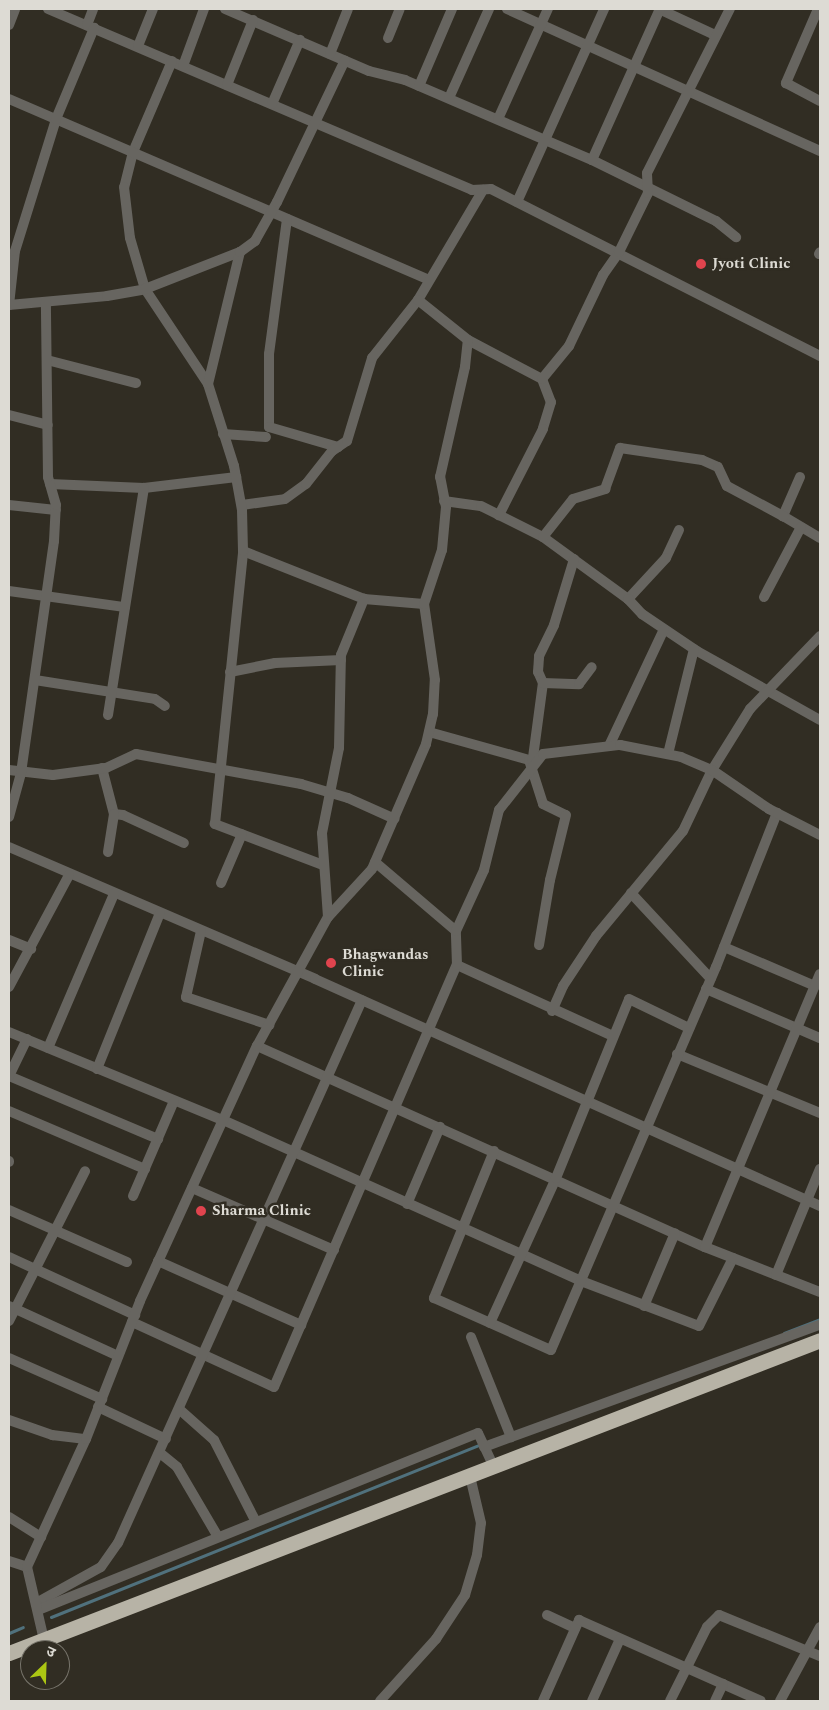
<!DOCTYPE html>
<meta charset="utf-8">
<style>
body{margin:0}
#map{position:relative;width:829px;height:1710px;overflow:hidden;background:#312d23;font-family:Spectral,"Noto Sans Devanagari",serif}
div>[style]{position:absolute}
.stream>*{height:3px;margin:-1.5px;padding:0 1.5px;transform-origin:1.5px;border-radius:1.5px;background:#50717d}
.minor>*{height:10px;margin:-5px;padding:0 5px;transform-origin:5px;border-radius:5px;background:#676560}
.highway>*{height:15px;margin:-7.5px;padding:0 7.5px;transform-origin:7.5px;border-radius:7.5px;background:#b7b3a6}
.dots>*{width:14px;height:14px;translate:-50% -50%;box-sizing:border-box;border:2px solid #312d23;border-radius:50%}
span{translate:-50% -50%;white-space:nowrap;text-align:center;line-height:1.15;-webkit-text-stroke:5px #312d23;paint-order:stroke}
.poi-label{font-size:15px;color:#dddbd4;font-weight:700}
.left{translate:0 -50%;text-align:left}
.frame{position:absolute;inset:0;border:10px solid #dddbd4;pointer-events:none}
.north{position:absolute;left:20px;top:1640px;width:50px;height:50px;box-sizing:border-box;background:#312d23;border:1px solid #76736a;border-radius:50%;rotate:24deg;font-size:14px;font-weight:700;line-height:20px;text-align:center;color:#dddbd4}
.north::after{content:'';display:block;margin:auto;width:18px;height:22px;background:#acc613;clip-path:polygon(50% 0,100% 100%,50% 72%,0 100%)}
</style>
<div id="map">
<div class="stream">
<i style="left:784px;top:1333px;width:39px;rotate:-21deg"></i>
<i style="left:51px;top:1617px;width:464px;rotate:-21.9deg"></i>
<i style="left:9px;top:1633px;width:15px;rotate:-23deg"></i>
</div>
<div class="minor">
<i style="left:48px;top:9px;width:461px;rotate:23.1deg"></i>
<i style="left:472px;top:190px;width:19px;rotate:-3deg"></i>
<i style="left:491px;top:189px;width:369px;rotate:26.9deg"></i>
<i style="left:225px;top:9px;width:157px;rotate:23.3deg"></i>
<i style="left:369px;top:71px;width:37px;rotate:14deg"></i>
<i style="left:405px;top:80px;width:203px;rotate:23.2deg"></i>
<i style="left:592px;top:160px;width:138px;rotate:26.2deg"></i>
<i style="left:716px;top:221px;width:26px;rotate:39deg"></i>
<i style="left:507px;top:9px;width:344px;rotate:24.4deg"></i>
<i style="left:659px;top:9px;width:62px;rotate:24.9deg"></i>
<i style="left:818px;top:9px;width:81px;rotate:113.4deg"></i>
<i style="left:786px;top:83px;width:38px;rotate:28deg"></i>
<i style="left:9px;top:25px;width:17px;rotate:-69deg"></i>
<i style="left:87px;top:25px;width:17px;rotate:-69deg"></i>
<i style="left:388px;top:38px;width:31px;rotate:-68deg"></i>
<i style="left:138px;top:46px;width:40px;rotate:-68deg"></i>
<i style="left:330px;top:54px;width:48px;rotate:-68.2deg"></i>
<i style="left:172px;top:61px;width:99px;rotate:113.2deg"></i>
<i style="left:133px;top:152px;width:36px;rotate:104deg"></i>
<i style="left:124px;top:187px;width:51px;rotate:83.3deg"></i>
<i style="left:130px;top:238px;width:53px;rotate:73.6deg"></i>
<i style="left:145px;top:289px;width:114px;rotate:56.4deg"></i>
<i style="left:183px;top:66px;width:61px;rotate:-69.8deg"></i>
<i style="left:227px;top:85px;width:70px;rotate:-68.2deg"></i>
<i style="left:419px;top:86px;width:84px;rotate:-66.8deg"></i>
<i style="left:449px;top:98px;width:98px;rotate:-65.8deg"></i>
<i style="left:9px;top:99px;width:457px;rotate:23.3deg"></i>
<i style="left:272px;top:104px;width:70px;rotate:-66.4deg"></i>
<i style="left:498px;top:119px;width:121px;rotate:-65.6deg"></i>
<i style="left:592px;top:160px;width:166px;rotate:-65.8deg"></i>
<i style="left:517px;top:202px;width:212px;rotate:-65.7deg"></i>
<i style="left:287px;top:219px;width:136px;rotate:97.6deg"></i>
<i style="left:269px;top:354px;width:73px;rotate:90deg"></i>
<i style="left:269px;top:427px;width:72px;rotate:16.2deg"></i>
<i style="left:819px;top:254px;width:2px;rotate:-63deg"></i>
<i style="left:9px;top:305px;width:54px;rotate:-83.7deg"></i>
<i style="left:15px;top:251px;width:138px;rotate:-72.7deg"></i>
<i style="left:56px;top:119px;width:99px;rotate:-67.3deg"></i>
<i style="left:9px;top:305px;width:98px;rotate:-5.2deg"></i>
<i style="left:107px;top:296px;width:39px;rotate:-10deg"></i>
<i style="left:145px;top:289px;width:102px;rotate:-21.3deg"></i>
<i style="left:468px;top:340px;width:84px;rotate:27.8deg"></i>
<i style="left:542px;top:379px;width:25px;rotate:69deg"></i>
<i style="left:551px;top:402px;width:28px;rotate:107deg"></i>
<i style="left:543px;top:429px;width:97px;rotate:117.1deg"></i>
<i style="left:47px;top:360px;width:92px;rotate:14.5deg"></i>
<i style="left:542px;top:379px;width:43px;rotate:-50.7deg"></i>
<i style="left:569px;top:346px;width:79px;rotate:-64.4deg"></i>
<i style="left:603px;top:275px;width:28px;rotate:-55deg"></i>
<i style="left:619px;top:252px;width:66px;rotate:-63.8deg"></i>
<i style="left:648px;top:193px;width:20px;rotate:-93deg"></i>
<i style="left:647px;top:173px;width:184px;rotate:-63.2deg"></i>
<i style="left:9px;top:415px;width:40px;rotate:14.4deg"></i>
<i style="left:223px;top:434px;width:43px;rotate:4deg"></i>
<i style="left:800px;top:477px;width:43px;rotate:113.6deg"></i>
<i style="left:783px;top:516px;width:43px;rotate:30.7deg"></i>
<i style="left:50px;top:484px;width:94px;rotate:2.4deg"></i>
<i style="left:144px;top:488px;width:93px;rotate:-6.8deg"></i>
<i style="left:444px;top:501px;width:37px;rotate:8deg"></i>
<i style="left:481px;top:506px;width:69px;rotate:26.6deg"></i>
<i style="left:543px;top:537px;width:105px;rotate:36.1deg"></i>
<i style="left:9px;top:505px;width:47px;rotate:6.1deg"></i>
<i style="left:242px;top:505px;width:43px;rotate:-7.9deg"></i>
<i style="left:285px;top:499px;width:26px;rotate:-36deg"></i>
<i style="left:306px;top:484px;width:42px;rotate:-51.8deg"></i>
<i style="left:332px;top:451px;width:18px;rotate:-34deg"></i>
<i style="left:347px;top:441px;width:87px;rotate:-73.2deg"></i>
<i style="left:372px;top:358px;width:74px;rotate:-51.6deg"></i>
<i style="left:418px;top:300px;width:128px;rotate:-59.4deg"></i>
<i style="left:679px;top:530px;width:31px;rotate:115deg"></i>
<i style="left:666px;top:558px;width:56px;rotate:132.8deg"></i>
<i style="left:628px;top:599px;width:21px;rotate:47deg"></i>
<i style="left:642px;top:614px;width:66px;rotate:33.9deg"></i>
<i style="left:697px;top:651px;width:141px;rotate:29.3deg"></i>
<i style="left:543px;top:537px;width:48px;rotate:-51.7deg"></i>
<i style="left:573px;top:499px;width:34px;rotate:-17deg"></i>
<i style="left:605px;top:489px;width:44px;rotate:-69.9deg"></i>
<i style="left:620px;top:448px;width:83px;rotate:8.3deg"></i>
<i style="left:702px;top:460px;width:17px;rotate:24deg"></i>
<i style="left:718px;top:467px;width:21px;rotate:65deg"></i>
<i style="left:727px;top:486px;width:64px;rotate:28.2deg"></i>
<i style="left:243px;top:551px;width:130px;rotate:21.6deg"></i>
<i style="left:364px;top:599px;width:60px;rotate:4.8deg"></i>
<i style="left:9px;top:591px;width:117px;rotate:7.9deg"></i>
<i style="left:764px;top:597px;width:79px;rotate:-62.1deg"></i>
<i style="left:230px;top:672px;width:46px;rotate:-11.3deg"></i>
<i style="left:275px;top:663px;width:66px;rotate:-2.6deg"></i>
<i style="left:35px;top:680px;width:121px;rotate:9deg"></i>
<i style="left:155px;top:699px;width:12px;rotate:35deg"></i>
<i style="left:543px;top:683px;width:12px;rotate:-114deg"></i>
<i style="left:538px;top:672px;width:16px;rotate:-86deg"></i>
<i style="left:539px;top:656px;width:34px;rotate:-64deg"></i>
<i style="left:554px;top:625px;width:69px;rotate:-73.1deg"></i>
<i style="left:108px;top:715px;width:230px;rotate:-81deg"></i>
<i style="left:429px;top:732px;width:104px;rotate:15.6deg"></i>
<i style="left:529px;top:760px;width:46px;rotate:72.3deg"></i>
<i style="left:543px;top:804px;width:25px;rotate:26deg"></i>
<i style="left:566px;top:815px;width:67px;rotate:103.8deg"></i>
<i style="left:550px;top:880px;width:66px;rotate:99.6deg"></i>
<i style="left:609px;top:746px;width:129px;rotate:-64.8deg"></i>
<i style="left:668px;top:754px;width:108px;rotate:-76.1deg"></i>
<i style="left:532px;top:765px;width:83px;rotate:-82.4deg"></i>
<i style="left:543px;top:683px;width:36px;rotate:2deg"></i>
<i style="left:579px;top:684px;width:21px;rotate:-53deg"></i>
<i style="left:102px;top:768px;width:48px;rotate:75.4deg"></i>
<i style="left:114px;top:814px;width:9px;rotate:6deg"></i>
<i style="left:123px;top:815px;width:67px;rotate:24.7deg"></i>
<i style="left:9px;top:770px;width:44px;rotate:6.5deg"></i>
<i style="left:53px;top:775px;width:53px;rotate:-7.5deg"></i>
<i style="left:106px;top:768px;width:33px;rotate:-25deg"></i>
<i style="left:136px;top:754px;width:168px;rotate:10.3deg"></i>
<i style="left:301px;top:784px;width:49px;rotate:16.6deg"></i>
<i style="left:348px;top:798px;width:51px;rotate:24.1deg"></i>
<i style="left:9px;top:817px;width:46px;rotate:-74.7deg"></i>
<i style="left:21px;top:773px;width:234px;rotate:-81.9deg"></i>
<i style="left:54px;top:541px;width:36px;rotate:-87deg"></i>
<i style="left:56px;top:505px;width:29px;rotate:-106deg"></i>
<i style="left:48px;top:477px;width:175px;rotate:-90.7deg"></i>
<i style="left:9px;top:847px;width:333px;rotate:23.3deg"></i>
<i style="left:315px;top:979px;width:554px;rotate:24.2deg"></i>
<i style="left:108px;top:852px;width:38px;rotate:-81deg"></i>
<i style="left:375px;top:862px;width:106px;rotate:40.4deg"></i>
<i style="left:323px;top:865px;width:116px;rotate:-159.2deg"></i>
<i style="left:215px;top:824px;width:274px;rotate:-84.1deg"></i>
<i style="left:243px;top:551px;width:41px;rotate:-91.4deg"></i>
<i style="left:242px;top:510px;width:45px;rotate:-100.3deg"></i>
<i style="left:234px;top:466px;width:86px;rotate:-107.6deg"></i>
<i style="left:208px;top:384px;width:136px;rotate:-76.4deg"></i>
<i style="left:240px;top:252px;width:19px;rotate:-36deg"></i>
<i style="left:255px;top:241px;width:45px;rotate:-60.6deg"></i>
<i style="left:277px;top:202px;width:157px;rotate:-64.4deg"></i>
<i style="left:221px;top:883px;width:53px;rotate:-66.8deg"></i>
<i style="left:631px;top:893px;width:117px;rotate:47.1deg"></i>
<i style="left:328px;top:917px;width:84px;rotate:-94.1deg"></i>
<i style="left:322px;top:833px;width:87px;rotate:-78.7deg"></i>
<i style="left:339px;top:748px;width:93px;rotate:-88.8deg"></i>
<i style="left:341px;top:655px;width:61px;rotate:-67.7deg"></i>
<i style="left:201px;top:931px;width:68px;rotate:102.8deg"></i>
<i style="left:186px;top:997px;width:88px;rotate:18.6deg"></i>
<i style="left:9px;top:940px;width:24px;rotate:22deg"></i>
<i style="left:724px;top:947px;width:99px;rotate:23.2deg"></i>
<i style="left:457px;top:965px;width:171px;rotate:24.5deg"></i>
<i style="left:9px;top:987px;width:127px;rotate:-61.8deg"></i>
<i style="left:706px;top:989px;width:124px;rotate:23.3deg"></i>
<i style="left:552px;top:1011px;width:27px;rotate:-66deg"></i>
<i style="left:563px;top:986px;width:60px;rotate:-56.6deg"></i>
<i style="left:596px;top:936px;width:136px;rotate:-50.4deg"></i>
<i style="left:683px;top:831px;width:68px;rotate:-64.6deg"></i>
<i style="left:712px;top:770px;width:72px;rotate:-58.1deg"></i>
<i style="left:750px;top:709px;width:101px;rotate:-46.2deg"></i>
<i style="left:9px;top:1032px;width:231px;rotate:22.4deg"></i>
<i style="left:223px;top:1120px;width:393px;rotate:24.2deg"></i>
<i style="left:581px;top:1281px;width:126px;rotate:20.9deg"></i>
<i style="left:699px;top:1326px;width:76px;rotate:-63.4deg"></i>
<i style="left:257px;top:1046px;width:491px;rotate:24.2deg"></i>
<i style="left:705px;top:1247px;width:123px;rotate:21.4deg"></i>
<i style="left:48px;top:1048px;width:168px;rotate:-66.8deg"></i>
<i style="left:677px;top:1054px;width:155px;rotate:22.4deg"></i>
<i style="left:97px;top:1069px;width:168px;rotate:-68deg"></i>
<i style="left:9px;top:1076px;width:162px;rotate:22.9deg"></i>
<i style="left:9px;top:1076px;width:41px;rotate:-64.1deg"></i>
<i style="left:9px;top:1111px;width:148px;rotate:23.1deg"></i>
<i style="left:494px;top:1151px;width:159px;rotate:112.2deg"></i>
<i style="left:434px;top:1298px;width:128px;rotate:24deg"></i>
<i style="left:551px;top:1350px;width:417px;rotate:-66.7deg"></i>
<i style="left:716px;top:967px;width:166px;rotate:-68.4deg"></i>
<i style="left:9px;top:1162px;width:1px;rotate:-90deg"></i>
<i style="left:192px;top:1188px;width:155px;rotate:23.6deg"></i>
<i style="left:133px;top:1196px;width:103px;rotate:-66.7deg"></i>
<i style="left:407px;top:1204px;width:84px;rotate:-66.8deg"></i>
<i style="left:9px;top:1210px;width:129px;rotate:23.8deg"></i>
<i style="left:705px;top:1247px;width:296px;rotate:-67.2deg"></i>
<i style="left:9px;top:1257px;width:139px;rotate:24.7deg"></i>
<i style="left:158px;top:1261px;width:157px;rotate:24.1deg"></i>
<i style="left:776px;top:1275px;width:115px;rotate:-67.5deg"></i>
<i style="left:9px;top:1306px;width:120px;rotate:24.6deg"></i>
<i style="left:644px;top:1306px;width:79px;rotate:-67deg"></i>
<i style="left:9px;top:1321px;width:168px;rotate:-63.1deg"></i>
<i style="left:132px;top:1322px;width:156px;rotate:24.6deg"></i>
<i style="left:274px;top:1387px;width:460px;rotate:-66.6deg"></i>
<i style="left:457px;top:965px;width:34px;rotate:-92deg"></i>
<i style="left:456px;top:931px;width:67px;rotate:-65.3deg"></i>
<i style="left:484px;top:870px;width:62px;rotate:-76deg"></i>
<i style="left:499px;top:810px;width:71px;rotate:-51.8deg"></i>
<i style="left:543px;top:754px;width:78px;rotate:-6.7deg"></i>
<i style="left:620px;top:745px;width:62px;rotate:11.1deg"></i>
<i style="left:681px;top:757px;width:34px;rotate:23deg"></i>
<i style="left:712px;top:770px;width:69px;rotate:34.4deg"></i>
<i style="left:769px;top:809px;width:57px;rotate:27deg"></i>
<i style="left:490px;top:1323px;width:159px;rotate:-65.5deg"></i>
<i style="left:556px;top:1178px;width:193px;rotate:-67.8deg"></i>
<i style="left:629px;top:999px;width:67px;rotate:25.8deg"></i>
<i style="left:471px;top:1337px;width:108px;rotate:68.2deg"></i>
<i style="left:9px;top:1358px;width:102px;rotate:23.8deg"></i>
<i style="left:98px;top:1407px;width:75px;rotate:25.2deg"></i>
<i style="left:179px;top:1409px;width:47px;rotate:41.5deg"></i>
<i style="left:214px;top:1440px;width:92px;rotate:62.9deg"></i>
<i style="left:9px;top:1420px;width:46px;rotate:19.2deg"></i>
<i style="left:52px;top:1435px;width:34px;rotate:7deg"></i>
<i style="left:484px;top:1447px;width:357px;rotate:-20deg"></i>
<i style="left:160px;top:1453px;width:22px;rotate:39deg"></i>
<i style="left:177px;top:1467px;width:81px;rotate:59.6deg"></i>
<i style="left:9px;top:1517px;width:38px;rotate:32deg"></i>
<i style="left:9px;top:1561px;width:19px;rotate:18deg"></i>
<i style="left:36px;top:1603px;width:74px;rotate:-29deg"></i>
<i style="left:101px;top:1567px;width:29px;rotate:-55deg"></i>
<i style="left:118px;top:1543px;width:595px;rotate:-65.8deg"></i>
<i style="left:38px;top:1610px;width:474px;rotate:-21.9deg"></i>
<i style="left:478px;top:1433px;width:38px;rotate:65deg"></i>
<i style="left:547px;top:1615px;width:31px;rotate:25deg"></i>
<i style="left:44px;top:1640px;width:75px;rotate:-103.1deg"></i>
<i style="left:27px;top:1567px;width:141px;rotate:-65.3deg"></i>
<i style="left:86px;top:1439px;width:148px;rotate:-68.6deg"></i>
<i style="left:140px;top:1301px;width:281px;rotate:-65.4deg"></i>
<i style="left:257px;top:1046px;width:147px;rotate:-61.2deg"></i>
<i style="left:328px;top:917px;width:65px;rotate:-47.5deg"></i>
<i style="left:372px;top:869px;width:136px;rotate:-66.6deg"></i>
<i style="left:426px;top:744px;width:31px;rotate:-77deg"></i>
<i style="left:433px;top:714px;width:34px;rotate:-87deg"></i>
<i style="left:435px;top:680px;width:77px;rotate:-98.2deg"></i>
<i style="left:424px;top:604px;width:57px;rotate:-71.6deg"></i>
<i style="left:442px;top:550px;width:43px;rotate:-84.7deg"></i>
<i style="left:446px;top:507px;width:31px;rotate:-101deg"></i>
<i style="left:440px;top:477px;width:113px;rotate:-77.2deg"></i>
<i style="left:465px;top:367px;width:27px;rotate:-84deg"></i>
<i style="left:468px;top:340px;width:64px;rotate:-141.3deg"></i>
<i style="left:380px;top:1701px;width:84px;rotate:-47.9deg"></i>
<i style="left:436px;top:1639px;width:53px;rotate:-56.6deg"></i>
<i style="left:465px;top:1595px;width:42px;rotate:-73.3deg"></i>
<i style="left:477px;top:1555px;width:32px;rotate:-83deg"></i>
<i style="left:481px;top:1523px;width:48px;rotate:-103.2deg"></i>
<i style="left:543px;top:1701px;width:89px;rotate:-66deg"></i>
<i style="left:579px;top:1620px;width:199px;rotate:24deg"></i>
<i style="left:592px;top:1701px;width:68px;rotate:-65.7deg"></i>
<i style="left:670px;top:1701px;width:83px;rotate:-63.4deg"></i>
<i style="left:707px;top:1627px;width:17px;rotate:-45deg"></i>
<i style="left:719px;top:1615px;width:109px;rotate:22.1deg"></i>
<i style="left:715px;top:1701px;width:19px;rotate:-65deg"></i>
<i style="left:780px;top:1701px;width:84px;rotate:-61.6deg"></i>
</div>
<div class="highway">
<i style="left:9px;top:1653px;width:869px;rotate:-21.1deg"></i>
</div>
<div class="dots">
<i style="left:701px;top:264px;background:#e0444e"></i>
<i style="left:331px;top:963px;background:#e0444e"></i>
<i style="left:201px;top:1211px;background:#e0444e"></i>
</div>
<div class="poi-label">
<span class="left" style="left:712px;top:264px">Jyoti Clinic</span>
<span class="left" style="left:342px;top:963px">Bhagwandas<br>Clinic</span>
<span class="left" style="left:212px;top:1211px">Sharma Clinic</span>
</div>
<div class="frame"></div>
<div class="north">उ</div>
</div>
